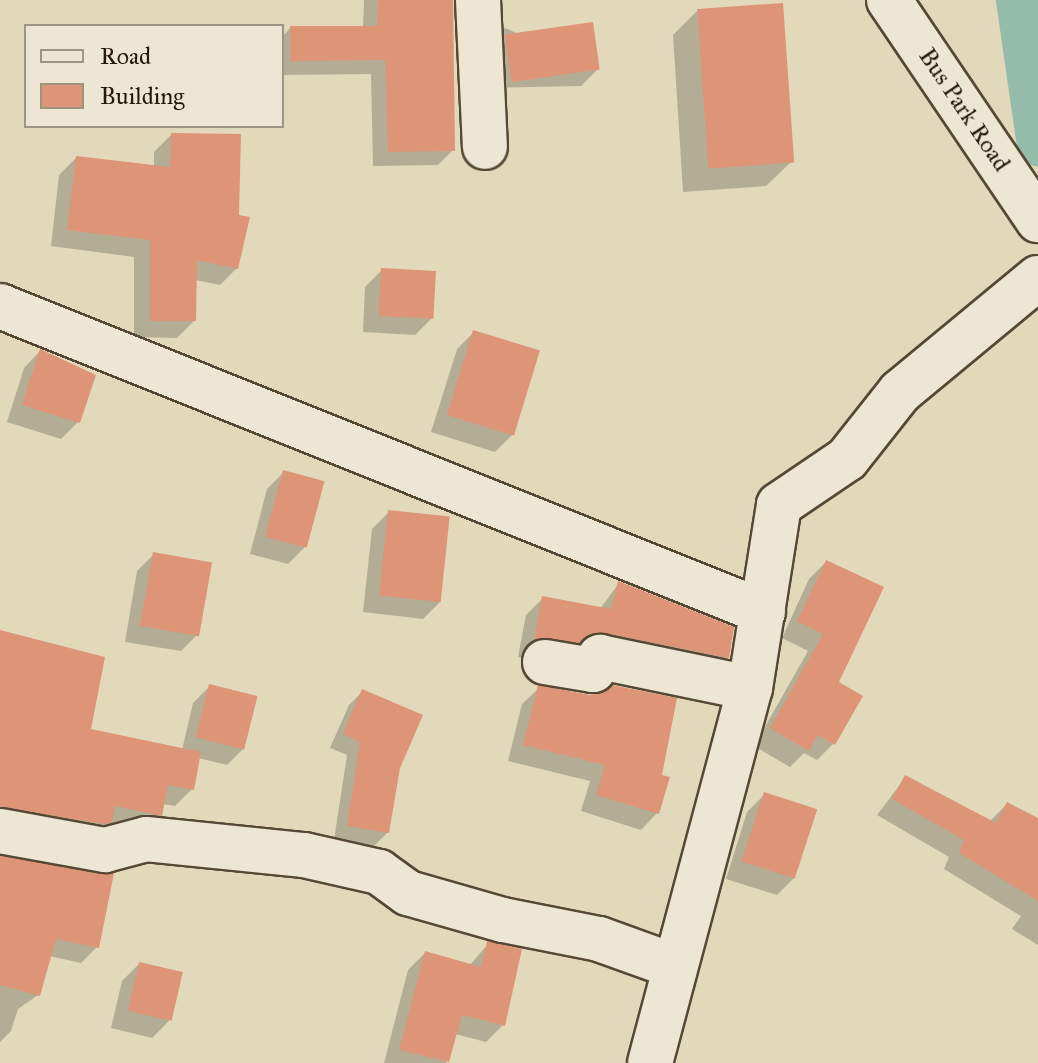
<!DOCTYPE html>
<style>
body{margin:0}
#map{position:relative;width:1038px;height:1063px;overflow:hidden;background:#e2d9bb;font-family:"IM FELL Great Primer",serif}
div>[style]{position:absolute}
.shadow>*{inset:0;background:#0003}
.canal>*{height:42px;margin:-21px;padding:0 21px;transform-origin:21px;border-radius:21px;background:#95bbab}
.building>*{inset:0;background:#dd9477;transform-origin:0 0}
.roads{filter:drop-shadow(2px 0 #564835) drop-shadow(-2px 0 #564835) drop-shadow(0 2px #564835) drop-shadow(0 -2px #564835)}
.street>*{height:44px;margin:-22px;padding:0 22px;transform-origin:22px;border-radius:22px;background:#ece6d3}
.secondary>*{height:44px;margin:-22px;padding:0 22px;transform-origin:22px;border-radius:22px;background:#ece6d3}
span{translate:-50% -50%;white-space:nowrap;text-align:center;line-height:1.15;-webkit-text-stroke:8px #ece6d3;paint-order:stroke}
.street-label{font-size:24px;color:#281808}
.legend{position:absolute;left:24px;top:24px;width:260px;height:104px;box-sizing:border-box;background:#ece6d3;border:2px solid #9e9482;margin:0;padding:10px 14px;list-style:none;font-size:24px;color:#281808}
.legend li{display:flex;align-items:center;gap:16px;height:40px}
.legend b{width:40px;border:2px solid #9e9482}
</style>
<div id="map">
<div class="shadow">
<i style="clip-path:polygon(364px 0,451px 0,453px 150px,438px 165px,373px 166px,371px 74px,282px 75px,282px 37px,290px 28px,363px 28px)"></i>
<i style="clip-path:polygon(698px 10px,791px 162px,766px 186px,683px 192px,673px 35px)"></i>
<i style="clip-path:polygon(505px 28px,598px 69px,581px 86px,490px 88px,488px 45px)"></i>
<i style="clip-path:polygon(171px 135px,237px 268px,220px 285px,195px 280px,194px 321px,177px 338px,134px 337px,134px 257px,51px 246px,59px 175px,76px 158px,154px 167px,154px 152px)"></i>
<i style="clip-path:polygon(382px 270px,432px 318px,415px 335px,363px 332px,365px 287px)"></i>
<i style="clip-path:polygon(474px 332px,512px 435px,495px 452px,431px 432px,457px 349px)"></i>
<i style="clip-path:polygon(40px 351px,78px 422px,61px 439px,7px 422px,24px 368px)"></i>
<i style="clip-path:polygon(284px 472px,305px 547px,288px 564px,250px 554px,267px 489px)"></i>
<i style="clip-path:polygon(389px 512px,440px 602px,423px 619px,363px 612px,372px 529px)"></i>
<i style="clip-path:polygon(154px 554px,198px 634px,181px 651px,125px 642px,137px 571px)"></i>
<i style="clip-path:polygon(826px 562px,836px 683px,834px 743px,817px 760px,804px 753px,790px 767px,754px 746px,808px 651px,782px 638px,809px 579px)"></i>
<i style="clip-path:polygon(619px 583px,728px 657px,711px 674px,518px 657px,526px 615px,543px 598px,600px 609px)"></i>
<i style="clip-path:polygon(0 631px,89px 731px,182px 750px,193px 703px,210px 686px,244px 748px,227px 765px,198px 758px,192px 789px,175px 806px,163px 804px,161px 815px,144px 832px,107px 824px,93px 839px,0 825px)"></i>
<i style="clip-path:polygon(539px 688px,660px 776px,657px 813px,641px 830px,581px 811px,590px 781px,508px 761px,522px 704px)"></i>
<i style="clip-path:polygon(363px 691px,399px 767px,388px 832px,374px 846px,334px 840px,347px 755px,330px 748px,349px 705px)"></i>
<i style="clip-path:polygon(905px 778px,990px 821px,1007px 804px,1038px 820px,1038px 945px,1012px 929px,1021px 916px,944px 869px,949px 857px,877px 815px)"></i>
<i style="clip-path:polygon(764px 795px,794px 878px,777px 895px,726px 879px,747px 812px)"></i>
<i style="clip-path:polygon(0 858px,97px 947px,81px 963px,49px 956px,38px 995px,18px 1009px,11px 1031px,0 1042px)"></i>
<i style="clip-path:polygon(488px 944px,503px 1025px,486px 1042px,455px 1034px,446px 1063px,384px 1063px,408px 970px,425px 953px,469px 966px)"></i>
<i style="clip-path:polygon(139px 964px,169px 1021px,152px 1038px,111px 1028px,122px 981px)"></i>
</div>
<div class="canal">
<i style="left:1017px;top:0;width:147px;rotate:81.8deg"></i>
</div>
<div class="building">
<i style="clip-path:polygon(378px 0,453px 0,455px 151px,388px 152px,385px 60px,290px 61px,290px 26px,377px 26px)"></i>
<i style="left:783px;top:3px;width:160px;height:86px;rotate:86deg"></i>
<i style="left:593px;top:22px;width:48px;height:89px;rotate:82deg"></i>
<i style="clip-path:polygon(171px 133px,241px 134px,239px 215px,250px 217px,238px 269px,197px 260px,196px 321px,150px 321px,150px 240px,67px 230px,76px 156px,170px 167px)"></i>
<i style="left:381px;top:268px;width:55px;height:48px;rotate:3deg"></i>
<i style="left:473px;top:330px;width:70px;height:89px;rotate:17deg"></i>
<i style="clip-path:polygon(40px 349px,96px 375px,80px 423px,22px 405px)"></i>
<i style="left:283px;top:470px;width:43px;height:69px;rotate:15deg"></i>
<i style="left:388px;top:510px;width:62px;height:86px;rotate:6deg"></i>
<i style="left:153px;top:552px;width:60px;height:75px;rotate:10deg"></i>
<i style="clip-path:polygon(826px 560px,884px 587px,839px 682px,863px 696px,835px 745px,818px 735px,809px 751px,770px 728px,823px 634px,797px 621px)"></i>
<i style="clip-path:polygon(618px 581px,734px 627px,729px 658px,605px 633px,590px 634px,580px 643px,534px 640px,542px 596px,611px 609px)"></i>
<i style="clip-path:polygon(0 630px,105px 657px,91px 729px,201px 752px,194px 790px,168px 785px,162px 816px,115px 806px,112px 822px,104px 824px,0 807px)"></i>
<i style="left:209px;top:684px;width:50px;height:55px;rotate:14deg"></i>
<i style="clip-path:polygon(538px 685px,590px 695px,612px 685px,677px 698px,662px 775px,670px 777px,659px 814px,596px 795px,605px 765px,523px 745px)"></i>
<i style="clip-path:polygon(362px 689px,423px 715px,400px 768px,389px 833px,347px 826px,360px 742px,343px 734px)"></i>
<i style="clip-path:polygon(905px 775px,996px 823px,1007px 802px,1038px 818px,1038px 901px,959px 853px,964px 840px,892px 799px)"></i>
<i style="left:764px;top:792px;width:56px;height:73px;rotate:18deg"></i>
<i style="clip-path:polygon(0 856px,114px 873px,99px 948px,56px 939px,40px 996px,0 985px)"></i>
<i style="clip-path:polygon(487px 941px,522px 949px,505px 1026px,462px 1015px,449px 1062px,399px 1050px,425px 951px,481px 967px)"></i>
<i style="left:139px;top:962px;width:45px;height:50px;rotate:13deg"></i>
</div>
<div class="roads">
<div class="street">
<i style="left:478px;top:0;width:147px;rotate:87.3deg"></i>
<i style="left:0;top:306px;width:822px;rotate:21.85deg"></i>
<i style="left:545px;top:662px;width:49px;rotate:9.5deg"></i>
<i style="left:593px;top:670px;width:15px;rotate:-62deg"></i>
<i style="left:600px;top:657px;width:153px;rotate:11.7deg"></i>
<i style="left:0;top:831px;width:107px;rotate:10.3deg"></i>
<i style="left:105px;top:850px;width:42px;rotate:-15deg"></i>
<i style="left:146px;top:839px;width:159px;rotate:5.8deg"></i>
<i style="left:304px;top:855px;width:77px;rotate:12.8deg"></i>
<i style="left:379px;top:872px;width:36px;rotate:36deg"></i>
<i style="left:408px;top:893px;width:99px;rotate:15.9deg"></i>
<i style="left:503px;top:920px;width:98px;rotate:11.2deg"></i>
<i style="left:599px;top:939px;width:80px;rotate:19.8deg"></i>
<i style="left:650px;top:1063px;width:388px;rotate:-75.1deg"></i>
<i style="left:750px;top:688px;width:185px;rotate:-81deg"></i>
<i style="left:779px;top:505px;width:82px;rotate:-34.1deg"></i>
<i style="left:847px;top:459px;width:85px;rotate:-51.7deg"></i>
<i style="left:900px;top:392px;width:179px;rotate:-39.6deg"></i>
</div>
<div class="secondary">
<i style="left:889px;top:0;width:266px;rotate:55.9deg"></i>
</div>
</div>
<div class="street-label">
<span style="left:964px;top:110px;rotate:56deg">Bus Park Road</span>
</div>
<ul class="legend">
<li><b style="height:10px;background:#ece6d3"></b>Road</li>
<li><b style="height:22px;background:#dd9477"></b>Building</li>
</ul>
</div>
